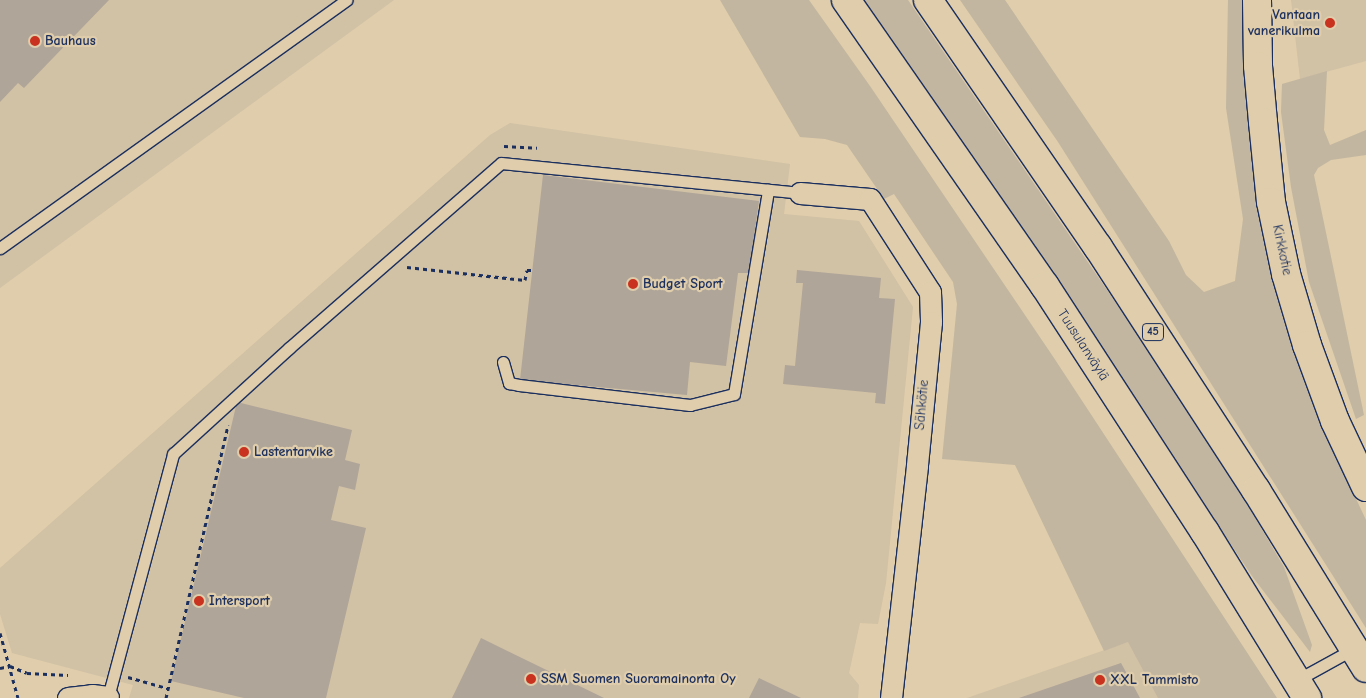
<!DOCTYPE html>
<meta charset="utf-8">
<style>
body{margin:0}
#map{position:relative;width:1366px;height:698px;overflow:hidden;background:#dfcdab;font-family:"Comic Neue",sans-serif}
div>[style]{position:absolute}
.built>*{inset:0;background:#d1c1a5}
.green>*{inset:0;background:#c2b6a0}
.building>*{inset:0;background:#afa598}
.path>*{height:3px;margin-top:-1.5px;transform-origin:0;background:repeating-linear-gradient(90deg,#1b2f5e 0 4px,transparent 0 8px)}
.roads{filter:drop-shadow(1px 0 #1b2f5e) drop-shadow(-1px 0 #1b2f5e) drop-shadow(0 1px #1b2f5e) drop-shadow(0 -1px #1b2f5e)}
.lane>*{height:11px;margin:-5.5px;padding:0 5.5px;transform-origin:5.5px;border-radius:5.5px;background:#dfcdab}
.street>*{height:21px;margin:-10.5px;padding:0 10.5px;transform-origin:10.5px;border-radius:10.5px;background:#dfcdab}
.secondary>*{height:28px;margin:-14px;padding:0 14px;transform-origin:14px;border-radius:14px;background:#dfcdab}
.highway>*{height:28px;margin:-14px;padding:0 14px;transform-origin:14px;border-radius:14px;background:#dfcdab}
.dots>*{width:14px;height:14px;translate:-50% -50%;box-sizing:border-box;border:2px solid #dfcdab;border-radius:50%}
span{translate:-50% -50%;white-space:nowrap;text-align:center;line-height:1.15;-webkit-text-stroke:4.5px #dfcdab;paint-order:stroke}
.shield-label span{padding:1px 4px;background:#dfcdab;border:1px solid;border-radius:4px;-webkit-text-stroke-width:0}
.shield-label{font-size:12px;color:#1b2f5e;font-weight:700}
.poi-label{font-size:14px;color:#1b2f5e;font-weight:700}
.right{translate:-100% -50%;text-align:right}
.left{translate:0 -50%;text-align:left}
.street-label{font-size:14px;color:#1b2f5e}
</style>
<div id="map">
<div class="built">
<i style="clip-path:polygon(0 0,394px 0,0 288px)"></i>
<i style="clip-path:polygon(1291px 0,1366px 0,1366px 61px,1300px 79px)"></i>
<i style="clip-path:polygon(510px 123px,790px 164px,784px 214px,859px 221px,913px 307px,886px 583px,878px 624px,860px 623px,849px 673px,859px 685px,858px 698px,129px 698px,133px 685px,12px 653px,0 614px,0 568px,490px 135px)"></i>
<i style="clip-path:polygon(1165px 629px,1208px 698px,967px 698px)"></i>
</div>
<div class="green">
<i style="clip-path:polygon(720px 0,809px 0,870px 86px,1054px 358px,1277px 698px,1158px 698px,1128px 642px,1104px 651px,1015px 465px,942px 459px,957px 304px,953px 282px,894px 194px,884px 199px,847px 145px,825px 139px,800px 137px)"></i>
<i style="clip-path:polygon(864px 0,908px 0,1164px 373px,1237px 487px,1284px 567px,1312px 645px,1310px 652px,1252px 576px,942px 112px)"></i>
<i style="clip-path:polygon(960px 0,1005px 0,1169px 241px,1186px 275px,1204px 292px,1235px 281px,1243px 219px,1226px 108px,1228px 0,1242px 0,1249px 123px,1259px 203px,1274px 277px,1287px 330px,1316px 413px,1366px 520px,1366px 628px,1058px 142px)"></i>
<i style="clip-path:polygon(1327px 71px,1324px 130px,1330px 145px,1366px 130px,1366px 155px,1331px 160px,1318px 168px,1314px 175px,1364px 415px,1356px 419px,1309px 282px,1291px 187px,1281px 112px,1282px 84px)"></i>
</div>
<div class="building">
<i style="clip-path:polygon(0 0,109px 0,24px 88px,18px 83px,0 102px)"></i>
<i style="clip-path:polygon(543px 175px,759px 201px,749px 273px,738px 273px,726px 366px,690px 362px,687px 395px,520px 380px)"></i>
<i style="clip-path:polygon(797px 270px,881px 278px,879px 298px,895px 299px,885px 404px,875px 403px,876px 393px,783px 384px,785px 365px,795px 366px,803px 283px,796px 283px)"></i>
<i style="clip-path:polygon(237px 402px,352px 430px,345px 460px,360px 464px,355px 490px,339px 486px,331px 520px,366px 528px,326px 698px,244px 698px,171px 681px)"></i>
<i style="clip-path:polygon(481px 638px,604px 698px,452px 698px)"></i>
<i style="clip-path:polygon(1121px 663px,1140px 698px,1019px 698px)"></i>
<i style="clip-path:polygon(759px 678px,801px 698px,749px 698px)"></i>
</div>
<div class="path">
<i style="left:504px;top:146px;width:33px;rotate:3deg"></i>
<i style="left:407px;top:267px;width:119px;rotate:6.3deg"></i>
<i style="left:525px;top:280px;width:10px;rotate:-79deg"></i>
<i style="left:527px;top:270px;width:5px"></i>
<i style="left:0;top:633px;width:67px;rotate:74.5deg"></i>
<i style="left:0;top:668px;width:10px;rotate:-11deg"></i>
<i style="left:10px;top:666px;width:18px;rotate:22deg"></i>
<i style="left:27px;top:673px;width:41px;rotate:2.8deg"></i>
<i style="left:128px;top:677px;width:41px;rotate:15.8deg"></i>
<i style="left:166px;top:698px;width:280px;rotate:-77.2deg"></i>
</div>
<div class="roads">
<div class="lane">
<i style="left:0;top:248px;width:426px;rotate:-35.6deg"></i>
<i style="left:503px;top:362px;width:22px;rotate:74deg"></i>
<i style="left:509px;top:383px;width:10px;rotate:11deg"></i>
<i style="left:519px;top:385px;width:172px;rotate:6.7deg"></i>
<i style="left:690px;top:405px;width:45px;rotate:-14deg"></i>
<i style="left:734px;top:394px;width:207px;rotate:-80.5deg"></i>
<i style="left:1297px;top:680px;width:66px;rotate:-28.9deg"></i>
<i style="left:108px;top:697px;width:252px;rotate:-75deg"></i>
<i style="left:173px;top:454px;width:157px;rotate:-42.4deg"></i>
<i style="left:289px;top:348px;width:281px;rotate:-41.1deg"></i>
<i style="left:501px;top:163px;width:301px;rotate:5.7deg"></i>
</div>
<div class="street">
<i style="left:800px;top:193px;width:70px;rotate:4.9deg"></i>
<i style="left:870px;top:199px;width:111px;rotate:57.2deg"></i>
<i style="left:930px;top:292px;width:30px;rotate:88deg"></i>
<i style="left:931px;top:322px;width:145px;rotate:95.6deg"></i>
<i style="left:917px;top:466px;width:233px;rotate:96.4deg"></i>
<i style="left:68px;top:698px;width:24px;rotate:-7deg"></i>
<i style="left:92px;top:695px;width:16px;rotate:7deg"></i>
</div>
<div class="secondary">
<i style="left:1257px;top:0;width:66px;rotate:89.1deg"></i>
<i style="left:1258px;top:66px;width:56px;rotate:84.9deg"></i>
<i style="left:1263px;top:122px;width:80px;rotate:84.3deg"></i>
<i style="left:1271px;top:202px;width:74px;rotate:78.2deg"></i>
<i style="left:1286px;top:274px;width:74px;rotate:73.5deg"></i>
<i style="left:1307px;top:345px;width:81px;rotate:69.8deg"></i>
<i style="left:1335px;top:421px;width:73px;rotate:64.8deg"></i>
</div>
<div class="highway">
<i style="left:846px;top:0;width:348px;rotate:55.2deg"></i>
<i style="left:1045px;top:286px;width:293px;rotate:57deg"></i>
<i style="left:1205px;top:532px;width:195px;rotate:58.4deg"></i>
<i style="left:928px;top:0;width:300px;rotate:55.5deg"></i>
<i style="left:1098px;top:247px;width:290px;rotate:57deg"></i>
<i style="left:1256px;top:490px;width:209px;rotate:58.3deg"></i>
</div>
</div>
<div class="dots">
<i style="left:1330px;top:23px;background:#c8321e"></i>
<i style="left:35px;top:41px;background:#c8321e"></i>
<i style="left:633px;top:284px;background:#c8321e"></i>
<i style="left:244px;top:452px;background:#c8321e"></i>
<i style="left:199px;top:601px;background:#c8321e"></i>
<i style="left:531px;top:679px;background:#c8321e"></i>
<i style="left:1100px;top:680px;background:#c8321e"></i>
</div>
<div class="shield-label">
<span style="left:1153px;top:332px">45</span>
</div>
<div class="poi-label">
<span class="right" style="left:1320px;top:23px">Vantaan<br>vanerikulma</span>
<span class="left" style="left:45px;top:41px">Bauhaus</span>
<span class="left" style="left:643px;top:284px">Budget Sport</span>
<span class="left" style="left:254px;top:452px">Lastentarvike</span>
<span class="left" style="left:209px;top:601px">Intersport</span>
<span class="left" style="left:541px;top:679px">SSM Suomen Suoramainonta Oy</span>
<span class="left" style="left:1110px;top:680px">XXL Tammisto</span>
</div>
<div class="street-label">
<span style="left:1282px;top:250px;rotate:78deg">Kirkkotie</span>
<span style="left:1083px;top:345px;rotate:57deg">Tuusulanväylä</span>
<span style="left:922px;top:405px;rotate:-85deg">Sähkötie</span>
</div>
</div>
